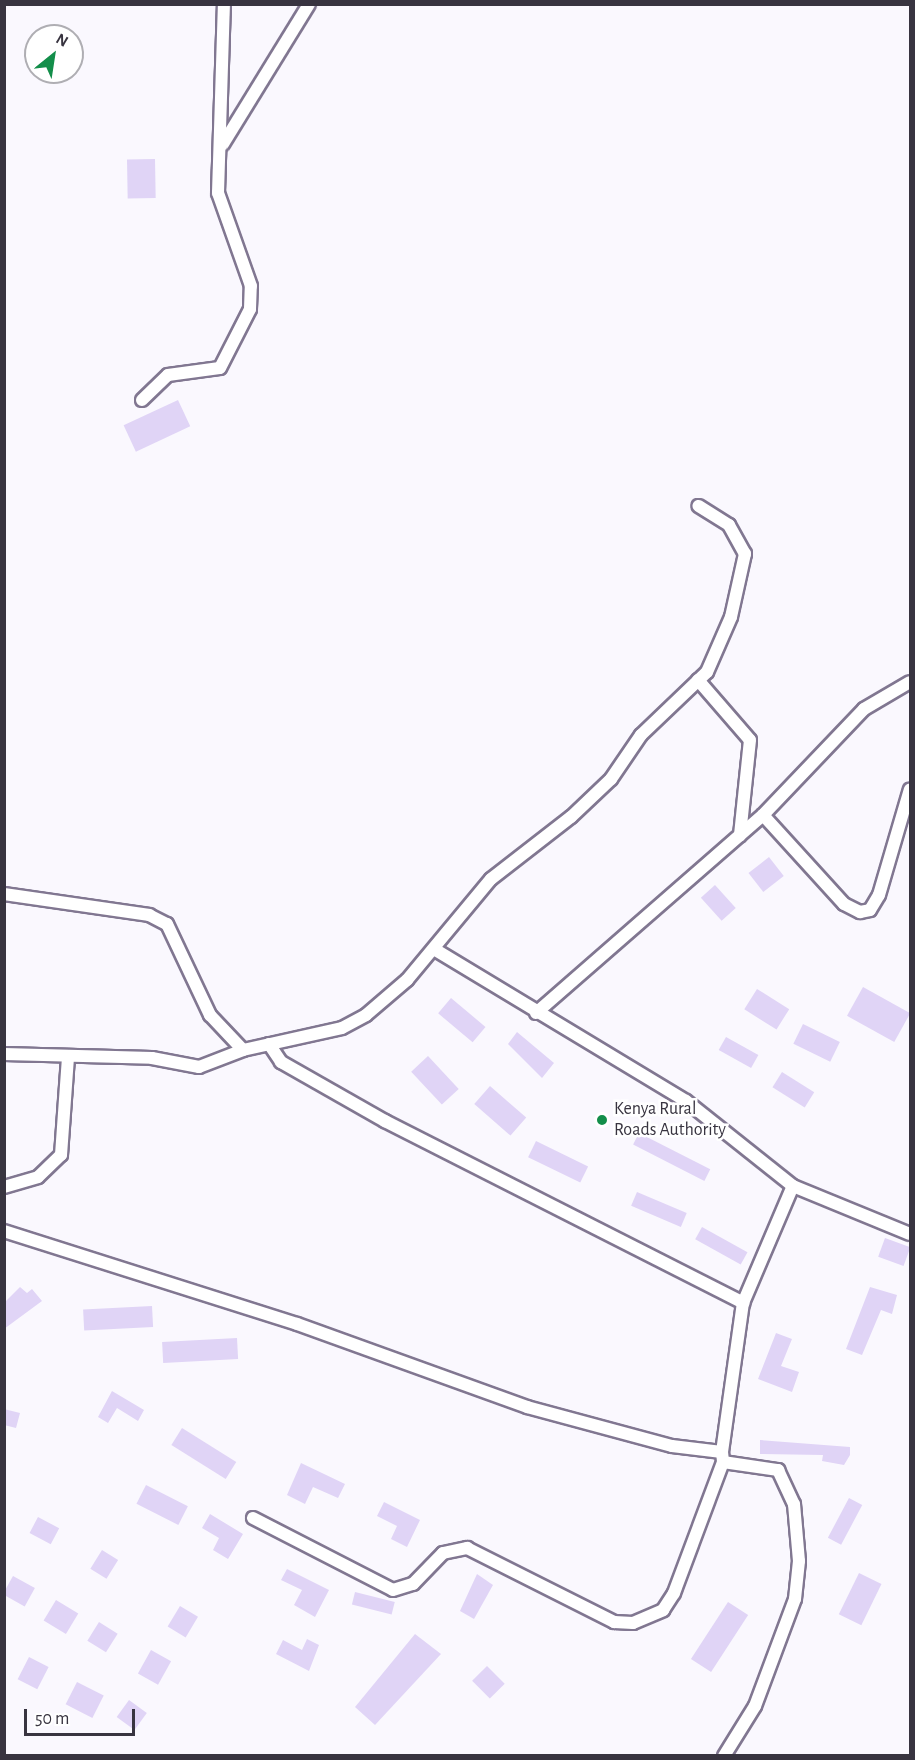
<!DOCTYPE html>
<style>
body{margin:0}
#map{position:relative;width:915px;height:1760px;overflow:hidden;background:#faf8fe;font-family:"Alegreya Sans",sans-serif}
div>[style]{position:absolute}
.building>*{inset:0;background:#e0d4f6;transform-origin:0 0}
.roads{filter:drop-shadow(2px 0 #817791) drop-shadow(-2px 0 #817791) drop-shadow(0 2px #817791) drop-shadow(0 -2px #817791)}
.street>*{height:12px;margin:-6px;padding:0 6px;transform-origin:6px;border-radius:6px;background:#fff}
.dots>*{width:16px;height:16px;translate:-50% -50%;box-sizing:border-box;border:3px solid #fff;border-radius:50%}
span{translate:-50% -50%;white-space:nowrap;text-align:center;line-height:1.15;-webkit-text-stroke:5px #fff;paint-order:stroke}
.poi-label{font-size:18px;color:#383440}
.left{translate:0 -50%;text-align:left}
.frame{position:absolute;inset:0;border:6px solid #383440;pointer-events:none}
.north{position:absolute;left:24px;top:24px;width:60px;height:60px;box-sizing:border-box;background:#fff;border:2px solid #afaeb3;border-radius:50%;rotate:30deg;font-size:16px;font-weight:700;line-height:24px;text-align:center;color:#383440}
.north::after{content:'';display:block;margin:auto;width:21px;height:27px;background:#138e4a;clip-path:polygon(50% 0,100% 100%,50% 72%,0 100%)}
.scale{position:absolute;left:24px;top:1709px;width:111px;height:27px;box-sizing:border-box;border:3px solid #383440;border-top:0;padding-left:8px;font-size:18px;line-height:21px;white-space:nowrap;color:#383440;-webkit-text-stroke:4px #fff;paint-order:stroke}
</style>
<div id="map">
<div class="building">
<i style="left:155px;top:159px;width:39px;height:28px;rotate:89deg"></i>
<i style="left:178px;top:400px;width:29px;height:60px;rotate:65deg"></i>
<i style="left:769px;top:857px;width:24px;height:26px;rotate:52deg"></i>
<i style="left:715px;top:885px;width:31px;height:19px;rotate:48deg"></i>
<i style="left:863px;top:987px;width:54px;height:33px;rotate:29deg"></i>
<i style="left:757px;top:989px;width:38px;height:24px;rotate:32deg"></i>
<i style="left:451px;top:998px;width:45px;height:20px;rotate:40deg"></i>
<i style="left:803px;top:1024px;width:41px;height:22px;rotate:26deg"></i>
<i style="clip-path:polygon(517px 1032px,554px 1063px,542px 1078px,508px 1044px)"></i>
<i style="left:726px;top:1037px;width:37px;height:15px;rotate:29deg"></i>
<i style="left:428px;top:1056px;width:45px;height:23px;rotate:47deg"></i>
<i style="left:782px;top:1072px;width:38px;height:18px;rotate:32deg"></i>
<i style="left:490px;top:1086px;width:48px;height:24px;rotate:41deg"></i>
<i style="left:639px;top:1133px;width:80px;height:13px;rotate:27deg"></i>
<i style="left:536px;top:1141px;width:58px;height:18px;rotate:26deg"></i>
<i style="left:637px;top:1192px;width:54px;height:15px;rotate:23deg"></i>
<i style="left:702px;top:1227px;width:52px;height:14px;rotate:29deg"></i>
<i style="left:885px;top:1238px;width:27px;height:20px;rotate:20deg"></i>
<i style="clip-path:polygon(20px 1287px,27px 1293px,32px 1289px,42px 1301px,4px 1329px,4px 1303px)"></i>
<i style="clip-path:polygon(870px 1287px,897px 1295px,892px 1314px,881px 1310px,862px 1355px,846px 1349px)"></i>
<i style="left:152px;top:1306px;width:21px;height:69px;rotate:87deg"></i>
<i style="clip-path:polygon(776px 1333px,792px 1339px,781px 1366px,799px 1372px,792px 1392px,758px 1379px)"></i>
<i style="left:237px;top:1338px;width:21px;height:75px;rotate:87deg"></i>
<i style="clip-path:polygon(112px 1391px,144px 1410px,138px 1421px,117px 1408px,108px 1423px,98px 1417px)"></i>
<i style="clip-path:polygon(4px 1409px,20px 1413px,16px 1428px,4px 1425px)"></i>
<i style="left:182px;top:1428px;width:64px;height:20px;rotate:32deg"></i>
<i style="clip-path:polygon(760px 1440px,850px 1447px,850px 1455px,844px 1465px,822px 1461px,823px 1455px,760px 1454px)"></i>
<i style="clip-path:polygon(301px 1463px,345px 1484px,338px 1498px,313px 1487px,305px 1504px,287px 1495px)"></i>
<i style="left:146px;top:1485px;width:47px;height:21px;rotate:27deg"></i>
<i style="left:849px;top:1498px;width:15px;height:45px;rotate:28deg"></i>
<i style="clip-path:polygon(384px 1502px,420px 1520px,407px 1547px,391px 1539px,397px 1526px,377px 1516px)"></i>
<i style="clip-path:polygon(210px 1514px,243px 1534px,228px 1559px,213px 1550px,219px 1538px,202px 1528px)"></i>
<i style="left:38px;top:1517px;width:24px;height:18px;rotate:28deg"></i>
<i style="left:102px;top:1550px;width:19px;height:22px;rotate:32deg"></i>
<i style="clip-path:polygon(287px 1569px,329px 1590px,315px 1617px,294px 1605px,302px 1590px,281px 1580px)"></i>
<i style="left:859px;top:1573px;width:25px;height:46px;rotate:26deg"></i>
<i style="clip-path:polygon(477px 1574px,493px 1585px,474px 1619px,460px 1611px)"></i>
<i style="left:13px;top:1576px;width:25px;height:21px;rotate:29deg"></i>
<i style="left:355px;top:1592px;width:41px;height:13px;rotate:14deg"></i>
<i style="left:56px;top:1600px;width:26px;height:24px;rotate:31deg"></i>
<i style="left:728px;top:1602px;width:24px;height:68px;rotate:33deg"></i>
<i style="left:180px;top:1606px;width:21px;height:24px;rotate:31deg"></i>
<i style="left:99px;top:1622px;width:22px;height:22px;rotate:32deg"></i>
<i style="clip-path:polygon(415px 1634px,441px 1654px,375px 1725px,355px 1707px)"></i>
<i style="clip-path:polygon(307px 1639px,319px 1645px,309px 1671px,276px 1654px,283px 1640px,302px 1650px)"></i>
<i style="left:151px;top:1650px;width:23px;height:27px;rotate:29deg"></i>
<i style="left:29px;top:1657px;width:22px;height:25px;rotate:27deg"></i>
<i style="left:487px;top:1666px;width:25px;height:21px;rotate:45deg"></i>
<i style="left:77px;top:1682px;width:30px;height:25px;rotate:27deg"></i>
<i style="left:129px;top:1700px;width:22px;height:21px;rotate:36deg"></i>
</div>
<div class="roads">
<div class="street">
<i style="left:223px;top:144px;width:164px;rotate:-58.4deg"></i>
<i style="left:142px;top:400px;width:36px;rotate:-44deg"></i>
<i style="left:168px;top:375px;width:52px;rotate:-7.7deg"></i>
<i style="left:220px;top:368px;width:66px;rotate:-63deg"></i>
<i style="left:250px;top:309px;width:23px;rotate:-88deg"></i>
<i style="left:251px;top:286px;width:99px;rotate:-109.5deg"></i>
<i style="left:218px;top:193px;width:189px;rotate:-88.2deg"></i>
<i style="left:698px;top:680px;width:79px;rotate:49.1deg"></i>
<i style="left:750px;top:740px;width:96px;rotate:96deg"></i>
<i style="left:763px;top:815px;width:120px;rotate:47.7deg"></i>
<i style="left:844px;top:904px;width:18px;rotate:27deg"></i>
<i style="left:860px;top:912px;width:10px;rotate:-11deg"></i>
<i style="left:870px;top:910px;width:17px;rotate:-59deg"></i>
<i style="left:879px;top:895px;width:110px;rotate:-73.7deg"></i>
<i style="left:4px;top:894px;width:147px;rotate:8.2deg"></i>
<i style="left:149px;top:915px;width:20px;rotate:27deg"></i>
<i style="left:167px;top:924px;width:101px;rotate:64.7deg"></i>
<i style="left:210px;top:1015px;width:48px;rotate:46.7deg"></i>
<i style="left:434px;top:949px;width:294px;rotate:31.1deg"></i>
<i style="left:686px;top:1101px;width:137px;rotate:38.5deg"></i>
<i style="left:793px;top:1186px;width:126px;rotate:22.3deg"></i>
<i style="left:536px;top:1013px;width:301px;rotate:-41.1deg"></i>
<i style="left:763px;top:815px;width:146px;rotate:-46.4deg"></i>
<i style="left:864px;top:709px;width:53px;rotate:-30.4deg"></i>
<i style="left:269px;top:1044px;width:22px;rotate:56deg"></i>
<i style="left:281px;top:1062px;width:120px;rotate:29.6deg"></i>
<i style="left:385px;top:1121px;width:402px;rotate:26.9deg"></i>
<i style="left:4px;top:1054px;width:148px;rotate:1.5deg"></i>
<i style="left:152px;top:1058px;width:48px;rotate:10.8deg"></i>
<i style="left:199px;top:1067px;width:47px;rotate:-21.1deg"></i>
<i style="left:243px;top:1050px;width:101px;rotate:-12.5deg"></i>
<i style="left:342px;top:1028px;width:27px;rotate:-28deg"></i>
<i style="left:366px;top:1015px;width:54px;rotate:-40.5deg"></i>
<i style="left:407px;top:980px;width:131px;rotate:-50.3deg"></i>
<i style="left:491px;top:879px;width:101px;rotate:-37.8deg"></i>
<i style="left:571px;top:817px;width:55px;rotate:-43.5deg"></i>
<i style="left:611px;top:779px;width:53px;rotate:-55.7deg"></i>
<i style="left:641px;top:735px;width:91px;rotate:-43.7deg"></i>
<i style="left:707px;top:672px;width:60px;rotate:-66.4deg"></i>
<i style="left:731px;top:617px;width:65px;rotate:-77.5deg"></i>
<i style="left:745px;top:554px;width:33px;rotate:-119deg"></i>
<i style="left:729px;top:525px;width:36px;rotate:-148deg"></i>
<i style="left:4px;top:1187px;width:35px;rotate:-16deg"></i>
<i style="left:38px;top:1177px;width:32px;rotate:-44deg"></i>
<i style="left:61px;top:1155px;width:97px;rotate:-85.9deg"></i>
<i style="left:4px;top:1231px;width:307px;rotate:17.6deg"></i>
<i style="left:297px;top:1324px;width:245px;rotate:19.8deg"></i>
<i style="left:527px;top:1407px;width:150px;rotate:15.1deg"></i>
<i style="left:672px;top:1446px;width:50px;rotate:6.8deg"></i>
<i style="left:722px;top:1452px;width:10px;rotate:84deg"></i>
<i style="left:723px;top:1462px;width:56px;rotate:8.3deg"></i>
<i style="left:778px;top:1470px;width:38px;rotate:65deg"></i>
<i style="left:794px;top:1504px;width:57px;rotate:85deg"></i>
<i style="left:799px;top:1561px;width:38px;rotate:96deg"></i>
<i style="left:795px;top:1599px;width:114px;rotate:110.5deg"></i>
<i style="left:755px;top:1706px;width:59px;rotate:121.8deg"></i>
<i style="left:722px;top:1452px;width:150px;rotate:-82deg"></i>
<i style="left:743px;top:1303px;width:127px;rotate:-66.9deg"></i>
<i style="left:253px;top:1518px;width:157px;rotate:27.2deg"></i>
<i style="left:393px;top:1590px;width:21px;rotate:-17deg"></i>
<i style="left:413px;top:1584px;width:43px;rotate:-45.9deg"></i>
<i style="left:443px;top:1553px;width:25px;rotate:-12deg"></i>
<i style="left:467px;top:1548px;width:165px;rotate:26.7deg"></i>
<i style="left:614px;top:1622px;width:19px;rotate:3deg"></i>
<i style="left:633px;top:1623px;width:33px;rotate:-23deg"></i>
<i style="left:663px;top:1610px;width:20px;rotate:-57deg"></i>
<i style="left:674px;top:1593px;width:140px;rotate:-69.5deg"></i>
</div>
</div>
<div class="dots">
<i style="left:602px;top:1120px;background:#138e4a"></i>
</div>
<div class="poi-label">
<span class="left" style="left:614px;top:1120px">Kenya Rural<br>Roads Authority</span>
</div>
<div class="frame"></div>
<div class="north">N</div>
<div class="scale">50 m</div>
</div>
